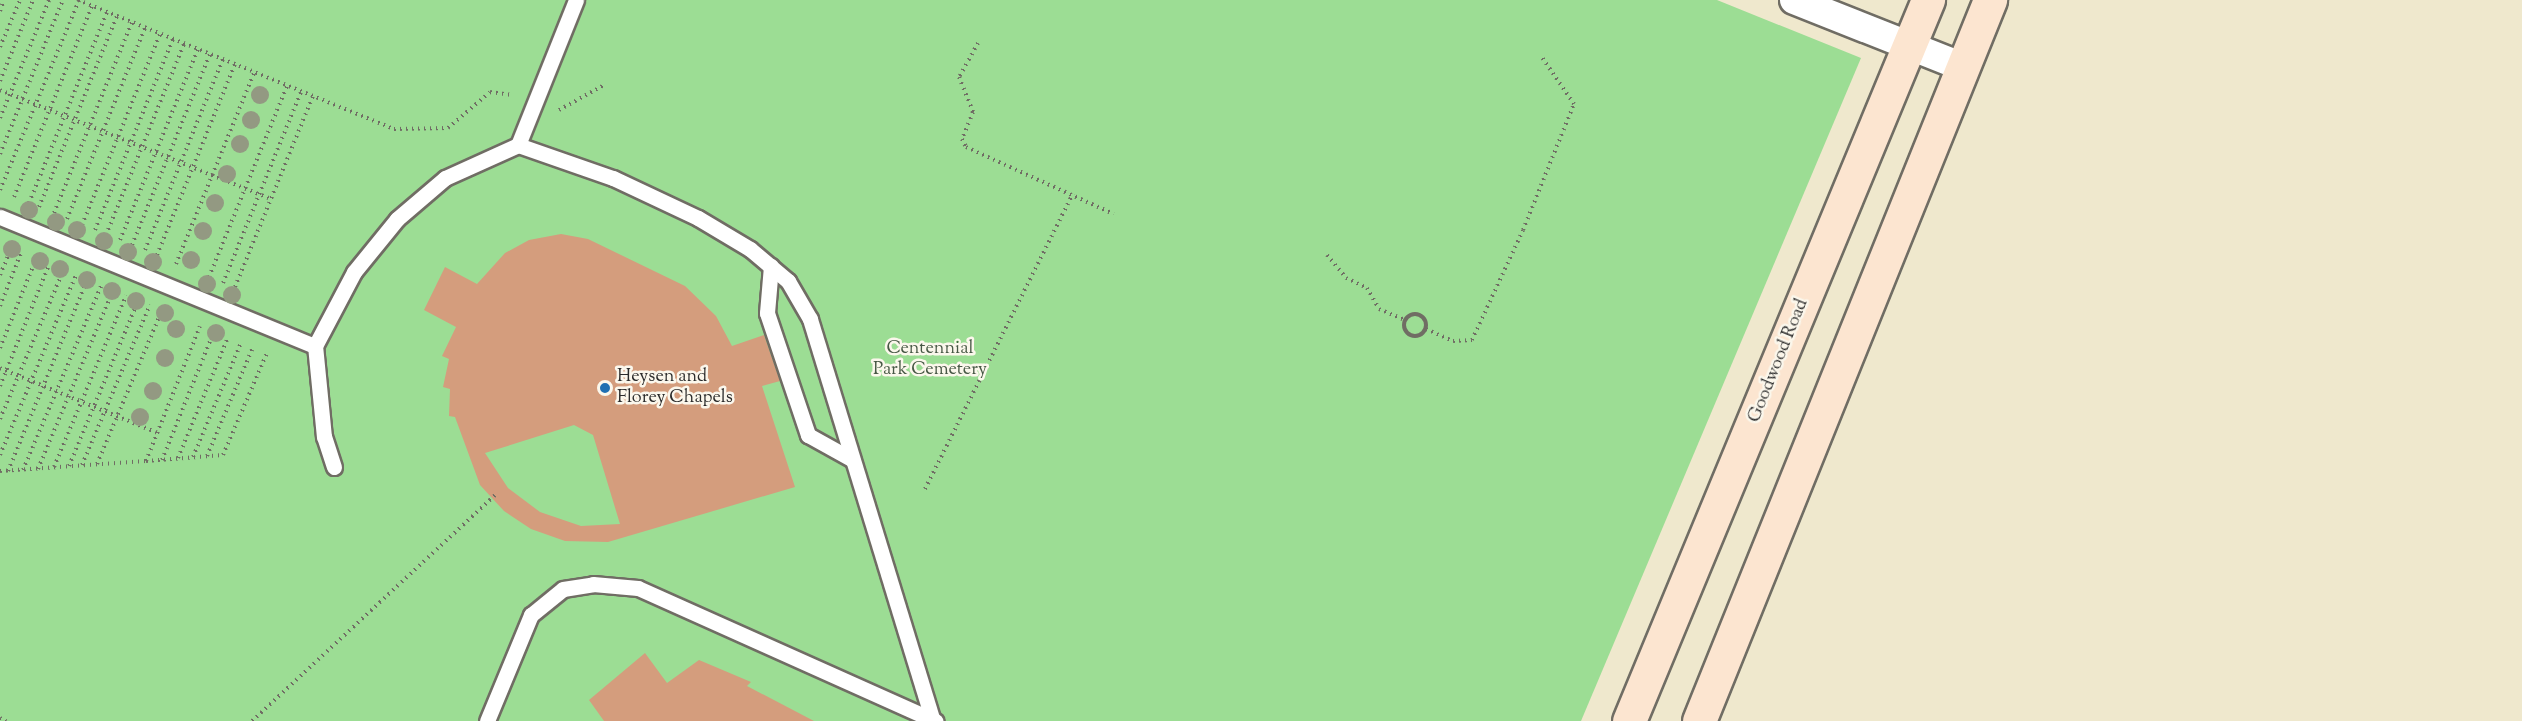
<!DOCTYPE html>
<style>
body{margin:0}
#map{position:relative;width:2522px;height:721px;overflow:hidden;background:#efe8cd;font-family:"Sorts Mill Goudy",serif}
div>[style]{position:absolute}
.green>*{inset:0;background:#9cdd94}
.building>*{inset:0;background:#d49d7d}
.path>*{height:4px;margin-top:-2px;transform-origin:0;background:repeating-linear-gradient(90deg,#706d64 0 1.5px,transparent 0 6px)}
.path>.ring{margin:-2px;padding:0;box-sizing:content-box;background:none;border:4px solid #706d64;border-radius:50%}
.roads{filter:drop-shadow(2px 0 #706d64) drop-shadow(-2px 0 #706d64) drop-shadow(0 2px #706d64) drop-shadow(0 -2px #706d64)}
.lane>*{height:15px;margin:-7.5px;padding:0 7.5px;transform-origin:7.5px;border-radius:7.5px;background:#fff}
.street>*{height:28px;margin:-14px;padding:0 14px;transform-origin:14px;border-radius:14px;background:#fff}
.secondary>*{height:33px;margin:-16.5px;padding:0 16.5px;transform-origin:16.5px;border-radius:16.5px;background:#fce5d0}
.trees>*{width:18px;height:18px;margin:-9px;border-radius:50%;background:#939982}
.dots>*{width:16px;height:16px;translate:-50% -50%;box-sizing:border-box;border:3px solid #fbf7ec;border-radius:50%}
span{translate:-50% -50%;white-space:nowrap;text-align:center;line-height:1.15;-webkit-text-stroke:5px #fbf7ec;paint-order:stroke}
.park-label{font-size:18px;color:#475845}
.street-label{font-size:18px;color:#2b2b2b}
.poi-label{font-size:18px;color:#2b2b2b}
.left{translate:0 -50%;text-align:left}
</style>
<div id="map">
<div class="green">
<i style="clip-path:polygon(0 0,1717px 0,1861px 58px,1581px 721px,0 721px)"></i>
</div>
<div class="building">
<i style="clip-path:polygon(evenodd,561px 234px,588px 239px,685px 286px,716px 316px,732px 346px,764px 335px,780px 381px,762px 386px,795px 487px,608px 542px,565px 541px,531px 529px,504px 511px,480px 485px,455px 417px,449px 416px,450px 389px,443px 387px,449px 359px,442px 356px,456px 327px,424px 310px,445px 267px,477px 284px,505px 253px,529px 240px,561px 234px,574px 425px,593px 435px,620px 524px,581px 526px,540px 512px,508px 488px,485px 453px,574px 425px)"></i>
<i style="clip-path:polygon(645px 653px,667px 683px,699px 660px,751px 682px,747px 686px,814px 721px,604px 721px,589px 700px)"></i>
</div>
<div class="path">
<i style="left:78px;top:0;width:341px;rotate:22.2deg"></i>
<i style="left:394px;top:129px;width:54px;rotate:-1.1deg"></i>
<i style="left:448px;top:128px;width:55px;rotate:-40.6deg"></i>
<i style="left:490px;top:92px;width:21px;rotate:8deg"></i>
<i style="left:0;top:11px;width:12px;rotate:-70deg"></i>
<i style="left:978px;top:43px;width:39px;rotate:119deg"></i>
<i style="left:959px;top:77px;width:38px;rotate:68deg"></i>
<i style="left:973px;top:112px;width:29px;rotate:112deg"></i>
<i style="left:962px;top:139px;width:9px;rotate:63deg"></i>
<i style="left:966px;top:147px;width:162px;rotate:24.4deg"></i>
<i style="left:0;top:47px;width:51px;rotate:-66.9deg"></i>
<i style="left:0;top:81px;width:87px;rotate:-67.8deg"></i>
<i style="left:0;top:90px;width:292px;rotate:21.9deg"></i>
<i style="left:559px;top:110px;width:51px;rotate:-29.1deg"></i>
<i style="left:0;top:118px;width:128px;rotate:-67.4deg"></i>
<i style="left:0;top:154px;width:166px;rotate:-67.8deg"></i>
<i style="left:0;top:190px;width:206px;rotate:-67.4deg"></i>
<i style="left:14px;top:197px;width:206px;rotate:-67.8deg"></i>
<i style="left:29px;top:203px;width:206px;rotate:-67.8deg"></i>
<i style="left:39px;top:207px;width:206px;rotate:-67.8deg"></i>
<i style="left:54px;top:213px;width:206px;rotate:-67.8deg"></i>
<i style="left:67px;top:219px;width:206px;rotate:-67.8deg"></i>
<i style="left:82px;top:225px;width:206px;rotate:-67.8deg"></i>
<i style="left:95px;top:230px;width:206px;rotate:-67.8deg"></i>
<i style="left:106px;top:235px;width:206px;rotate:-67.8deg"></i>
<i style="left:120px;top:240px;width:206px;rotate:-67.8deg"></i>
<i style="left:132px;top:245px;width:206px;rotate:-67.8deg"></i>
<i style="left:145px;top:250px;width:206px;rotate:-67.8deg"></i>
<i style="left:157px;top:255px;width:206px;rotate:-67.8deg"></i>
<i style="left:1327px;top:255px;width:30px;rotate:50deg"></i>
<i style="left:1346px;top:278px;width:23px;rotate:25deg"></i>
<i style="left:1367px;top:288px;width:24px;rotate:60deg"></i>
<i style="left:1379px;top:309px;width:28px;rotate:23deg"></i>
<i style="left:176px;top:264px;width:206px;rotate:-67.8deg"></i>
<i style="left:0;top:275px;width:28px;rotate:-67deg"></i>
<i style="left:209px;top:277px;width:206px;rotate:-67.8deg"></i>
<i style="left:223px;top:283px;width:206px;rotate:-67.8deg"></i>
<i style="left:235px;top:287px;width:206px;rotate:-67.8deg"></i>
<i style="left:0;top:306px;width:57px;rotate:-68.4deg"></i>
<i class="ring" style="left:1404px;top:314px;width:18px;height:18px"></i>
<i style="left:1426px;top:329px;width:30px;rotate:24deg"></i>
<i style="left:1453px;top:341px;width:19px;rotate:-3deg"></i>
<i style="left:1472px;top:340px;width:121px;rotate:-65.1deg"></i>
<i style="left:1523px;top:230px;width:136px;rotate:-68deg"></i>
<i style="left:1574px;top:104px;width:58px;rotate:-124.5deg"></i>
<i style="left:0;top:348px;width:96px;rotate:-68deg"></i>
<i style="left:0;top:368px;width:171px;rotate:22.4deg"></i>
<i style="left:0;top:386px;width:131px;rotate:-68deg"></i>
<i style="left:0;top:419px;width:161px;rotate:-66.9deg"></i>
<i style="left:0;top:455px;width:195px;rotate:-67.1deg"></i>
<i style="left:207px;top:456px;width:118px;rotate:-67.1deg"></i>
<i style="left:193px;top:457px;width:124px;rotate:-67.2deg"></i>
<i style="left:178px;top:458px;width:131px;rotate:-67.5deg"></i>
<i style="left:162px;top:460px;width:139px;rotate:-68deg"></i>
<i style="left:146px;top:461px;width:77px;rotate:-4.5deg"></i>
<i style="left:223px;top:455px;width:111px;rotate:-66.7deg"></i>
<i style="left:97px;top:464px;width:167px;rotate:-67.1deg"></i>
<i style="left:82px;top:465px;width:174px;rotate:-67deg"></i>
<i style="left:69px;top:466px;width:179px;rotate:-67.3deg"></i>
<i style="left:54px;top:467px;width:186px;rotate:-67.2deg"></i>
<i style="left:38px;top:469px;width:193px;rotate:-67.2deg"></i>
<i style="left:23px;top:470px;width:200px;rotate:-67deg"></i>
<i style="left:0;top:471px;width:146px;rotate:-3.9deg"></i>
<i style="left:146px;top:461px;width:145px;rotate:-68.2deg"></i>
<i style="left:8px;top:471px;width:207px;rotate:-67.5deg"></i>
<i style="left:925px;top:489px;width:330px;rotate:-63.4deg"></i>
<i style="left:0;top:718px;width:7px;rotate:27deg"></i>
<i style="left:252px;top:721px;width:333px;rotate:-42.9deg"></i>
</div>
<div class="roads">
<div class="lane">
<i style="left:518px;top:145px;width:156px;rotate:-68.2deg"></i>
<i style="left:0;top:217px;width:340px;rotate:22.3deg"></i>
<i style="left:771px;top:266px;width:47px;rotate:94.9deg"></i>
<i style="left:767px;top:313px;width:129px;rotate:71.4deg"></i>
<i style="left:808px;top:435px;width:51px;rotate:29.1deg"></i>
<i style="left:334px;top:467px;width:32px;rotate:-108deg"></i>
<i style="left:324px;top:437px;width:91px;rotate:-95.6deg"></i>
<i style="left:315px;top:346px;width:84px;rotate:-62.2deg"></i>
<i style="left:354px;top:272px;width:68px;rotate:-50.9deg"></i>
<i style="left:397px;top:219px;width:63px;rotate:-40.5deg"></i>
<i style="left:445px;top:178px;width:80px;rotate:-24.3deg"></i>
<i style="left:518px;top:145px;width:101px;rotate:19.2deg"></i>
<i style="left:613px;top:178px;width:94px;rotate:25.2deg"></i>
<i style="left:698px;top:218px;width:61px;rotate:30.8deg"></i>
<i style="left:750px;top:249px;width:50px;rotate:40.1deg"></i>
<i style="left:788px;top:281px;width:44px;rotate:59.9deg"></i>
<i style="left:810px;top:319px;width:418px;rotate:73deg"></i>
<i style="left:487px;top:721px;width:115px;rotate:-67.5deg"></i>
<i style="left:531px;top:615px;width:41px;rotate:-39.1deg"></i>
<i style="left:563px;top:589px;width:30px;rotate:-9deg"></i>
<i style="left:593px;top:584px;width:45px;rotate:5.1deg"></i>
<i style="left:638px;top:588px;width:326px;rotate:24.1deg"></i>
</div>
<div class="street">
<i style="left:1794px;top:0;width:182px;rotate:21.6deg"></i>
</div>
<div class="secondary">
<i style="left:1629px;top:721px;width:781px;rotate:-67.48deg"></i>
<i style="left:1699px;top:721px;width:778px;rotate:-68.02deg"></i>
</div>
</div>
<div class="trees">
<i style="left:260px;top:95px"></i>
<i style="left:251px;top:120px"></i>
<i style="left:240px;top:144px"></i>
<i style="left:227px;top:174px"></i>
<i style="left:215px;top:203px"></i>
<i style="left:29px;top:210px"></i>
<i style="left:56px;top:222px"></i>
<i style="left:77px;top:230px"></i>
<i style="left:203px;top:231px"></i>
<i style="left:104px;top:241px"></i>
<i style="left:12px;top:249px"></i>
<i style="left:128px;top:252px"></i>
<i style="left:191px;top:260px"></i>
<i style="left:40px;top:261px"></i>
<i style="left:153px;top:262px"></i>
<i style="left:60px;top:269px"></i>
<i style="left:87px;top:280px"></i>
<i style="left:207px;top:284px"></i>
<i style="left:112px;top:291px"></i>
<i style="left:232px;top:295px"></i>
<i style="left:136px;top:301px"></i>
<i style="left:165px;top:313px"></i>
<i style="left:176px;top:329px"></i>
<i style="left:216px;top:333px"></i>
<i style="left:165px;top:358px"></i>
<i style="left:153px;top:391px"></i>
<i style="left:140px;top:417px"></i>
</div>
<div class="dots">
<i style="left:605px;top:388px;background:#1f6fb2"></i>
</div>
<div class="park-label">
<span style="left:930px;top:360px">Centennial<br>Park Cemetery</span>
</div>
<div class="street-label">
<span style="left:1779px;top:361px;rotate:-68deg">Goodwood Road</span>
</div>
<div class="poi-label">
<span class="left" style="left:617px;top:388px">Heysen and<br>Florey Chapels</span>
</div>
</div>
